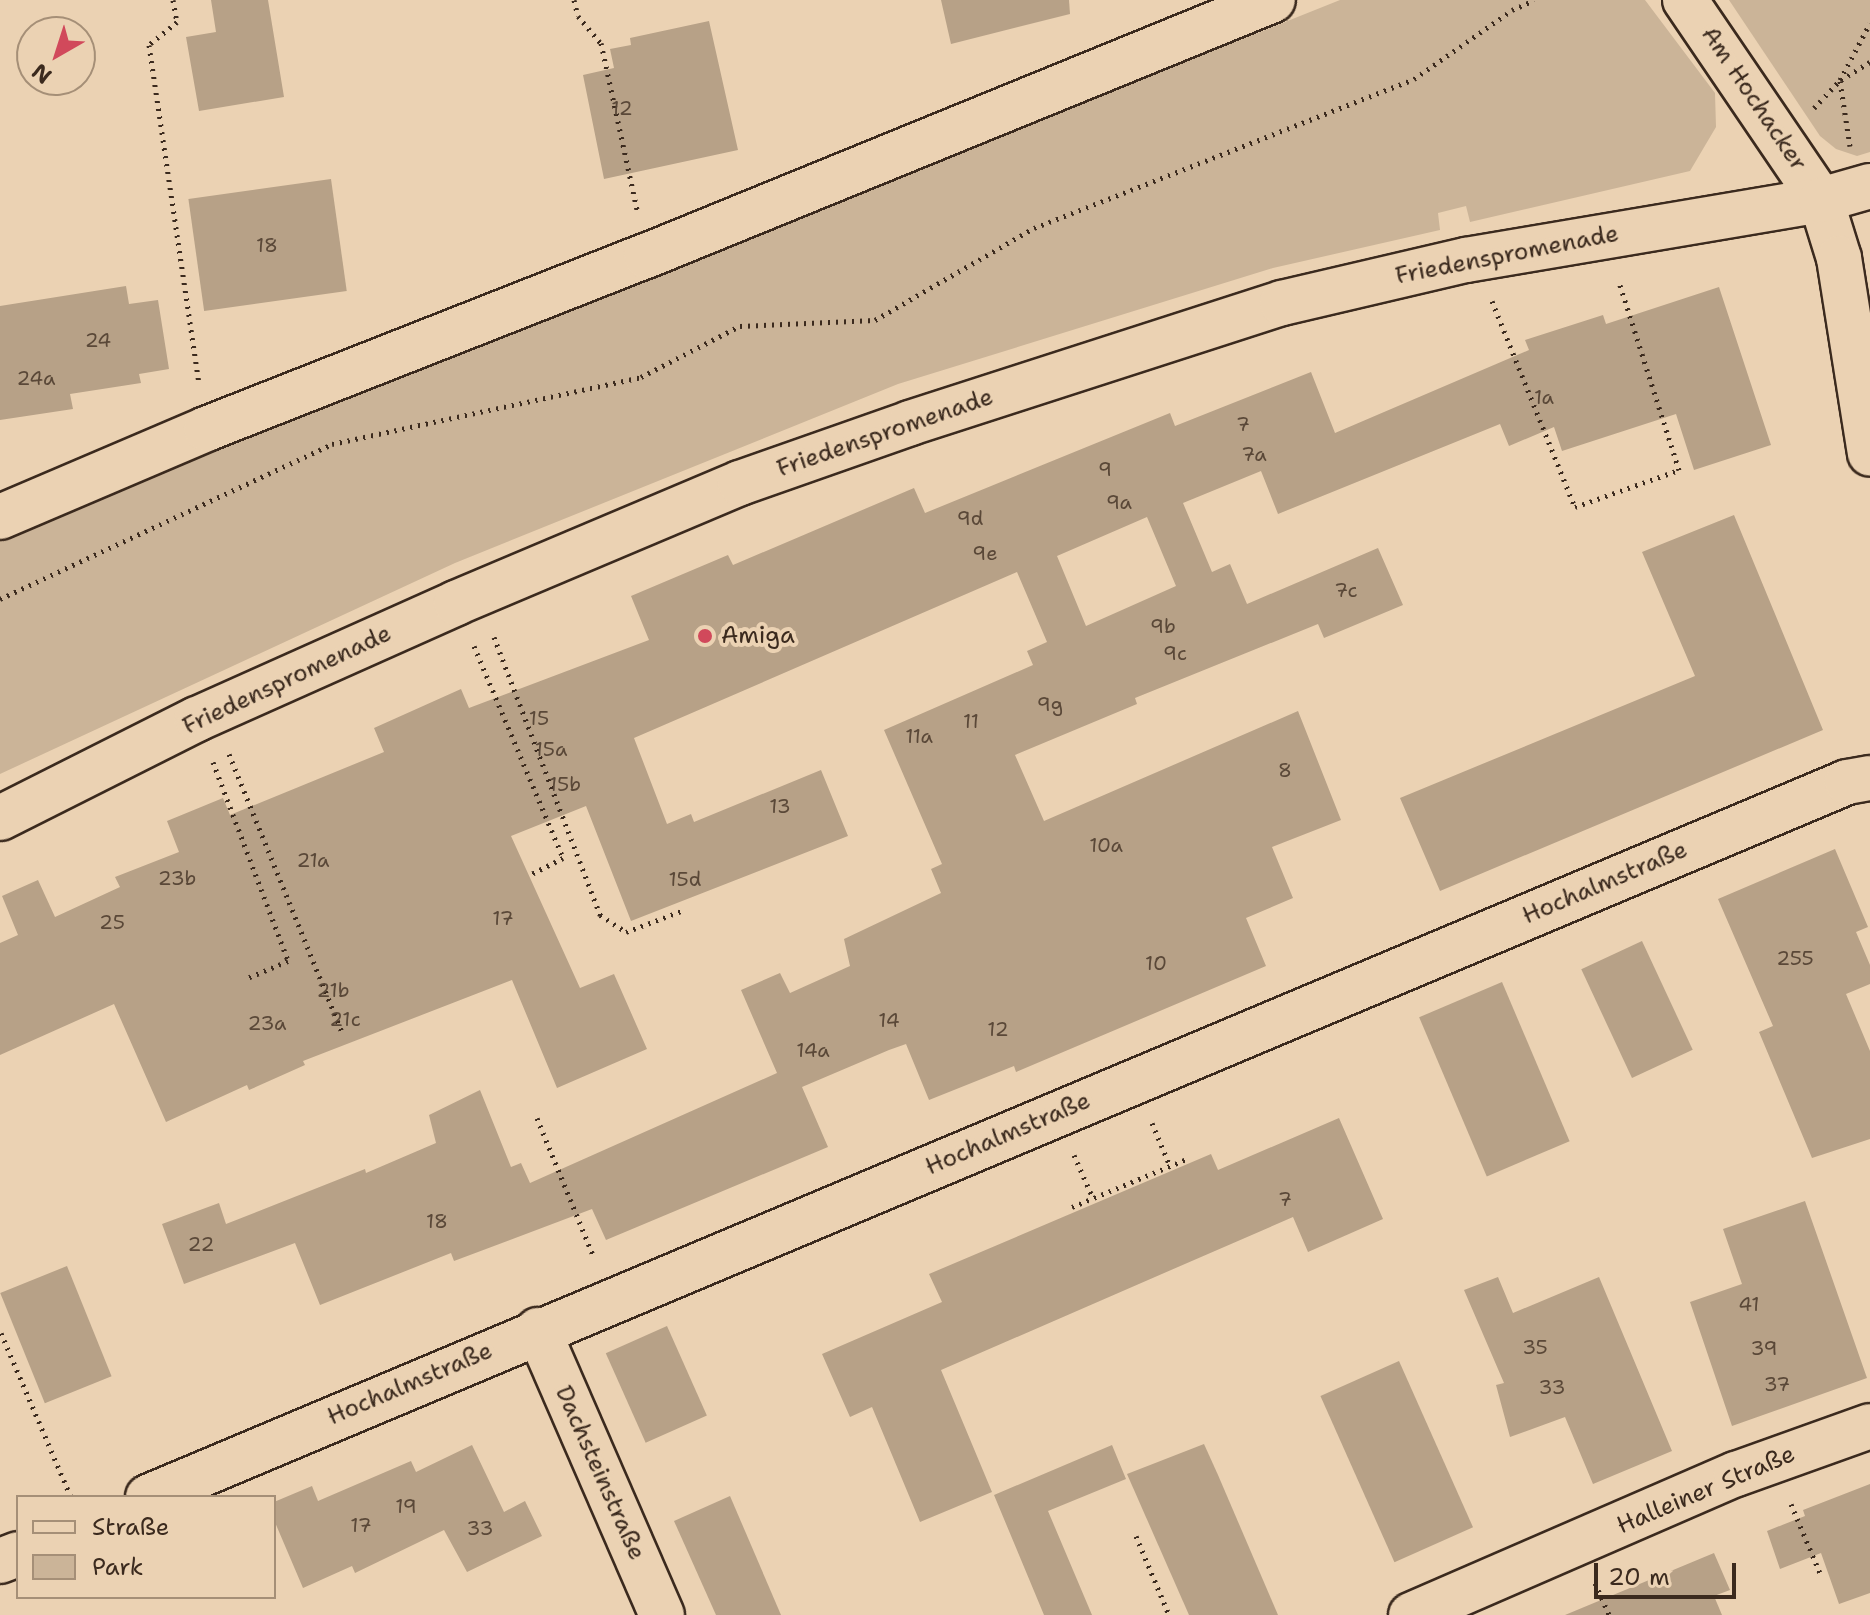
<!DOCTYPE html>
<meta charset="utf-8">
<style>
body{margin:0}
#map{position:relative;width:1870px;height:1615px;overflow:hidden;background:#ebd2b3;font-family:"Shantell Sans",sans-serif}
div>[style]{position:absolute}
.green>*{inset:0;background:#cbb498}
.building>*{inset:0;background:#b7a187;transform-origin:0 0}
.path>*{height:5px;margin-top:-2.5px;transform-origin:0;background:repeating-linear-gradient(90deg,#3b2a1e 0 2px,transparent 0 8px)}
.roads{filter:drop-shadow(2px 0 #3b2a1e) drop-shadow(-2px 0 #3b2a1e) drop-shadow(0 2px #3b2a1e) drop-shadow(0 -2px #3b2a1e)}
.minor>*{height:44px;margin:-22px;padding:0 22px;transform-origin:22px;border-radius:22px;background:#ebd2b3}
.dots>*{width:22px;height:22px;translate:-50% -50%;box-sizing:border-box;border:4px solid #ebd2b3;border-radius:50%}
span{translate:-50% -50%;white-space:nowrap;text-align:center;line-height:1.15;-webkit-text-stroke:8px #ebd2b3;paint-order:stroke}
.number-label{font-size:20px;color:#5a4838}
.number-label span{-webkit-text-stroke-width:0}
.street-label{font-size:24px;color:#3b2a1e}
.poi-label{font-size:24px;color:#3b2a1e}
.left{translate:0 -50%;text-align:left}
.legend{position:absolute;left:16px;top:1495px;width:260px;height:104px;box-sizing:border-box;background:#ebd2b3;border:2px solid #a58f77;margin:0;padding:10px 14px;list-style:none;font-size:24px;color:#3b2a1e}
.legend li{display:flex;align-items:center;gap:16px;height:40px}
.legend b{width:40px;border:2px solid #a58f77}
.north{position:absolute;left:16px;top:16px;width:80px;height:80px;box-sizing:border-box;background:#ebd2b3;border:2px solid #a58f77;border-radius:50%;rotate:219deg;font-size:22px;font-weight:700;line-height:32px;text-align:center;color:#3b2a1e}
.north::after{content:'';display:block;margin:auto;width:28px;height:36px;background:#d1495b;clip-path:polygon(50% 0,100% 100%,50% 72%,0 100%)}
.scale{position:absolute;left:1594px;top:1563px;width:142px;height:36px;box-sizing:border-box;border:4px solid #3b2a1e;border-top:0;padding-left:10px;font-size:24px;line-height:28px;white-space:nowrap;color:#3b2a1e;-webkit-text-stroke:6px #ebd2b3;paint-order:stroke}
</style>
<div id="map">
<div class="green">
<i style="clip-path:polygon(1340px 0,1645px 0,1715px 93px,1716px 127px,1690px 171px,1470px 222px,1466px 206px,1438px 213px,1440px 230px,1273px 268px,898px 384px,455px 563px,0 774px,0 536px)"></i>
<i style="clip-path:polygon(1729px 0,1870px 0,1870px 152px,1857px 156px,1836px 149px,1820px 136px)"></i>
</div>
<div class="building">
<i style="clip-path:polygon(211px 0,268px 0,284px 97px,199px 111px,186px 37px,216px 32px)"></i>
<i style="clip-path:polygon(941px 0,1069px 0,1070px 14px,951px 44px)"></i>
<i style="clip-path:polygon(709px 21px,738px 150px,604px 179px,583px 75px,614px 68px,610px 49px,631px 45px,630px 38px)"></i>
<i style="left:331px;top:179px;width:113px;height:144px;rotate:82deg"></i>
<i style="clip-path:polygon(126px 286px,129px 304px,158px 300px,169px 369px,139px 374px,141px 383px,70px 394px,73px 409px,0 420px,0 306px)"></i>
<i style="clip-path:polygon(evenodd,1719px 287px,1771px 445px,1694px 470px,1676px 414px,1562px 451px,1554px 427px,1509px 446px,1500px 424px,1278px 514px,1261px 471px,1183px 503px,1212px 572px,1230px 564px,1247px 604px,1378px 548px,1403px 605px,1324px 638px,1318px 624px,1135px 698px,1137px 704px,1015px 755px,1044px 821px,1298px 711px,1341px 820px,1272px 847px,1293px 898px,1246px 918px,1266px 966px,1016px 1072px,1014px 1066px,929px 1100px,906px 1044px,889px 1050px,802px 1087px,828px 1147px,606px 1240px,592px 1209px,454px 1261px,451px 1253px,320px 1305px,295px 1243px,184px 1284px,162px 1224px,219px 1203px,226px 1224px,365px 1169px,366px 1173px,436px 1143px,429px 1115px,480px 1090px,511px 1167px,521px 1163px,530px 1183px,777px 1073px,741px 990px,780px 973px,790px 993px,850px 966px,844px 939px,941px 893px,931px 869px,942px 864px,884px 730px,1033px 665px,1027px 651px,1047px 642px,1017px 572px,634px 738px,667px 824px,691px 814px,694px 822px,821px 770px,848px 836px,631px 921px,586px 806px,511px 836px,580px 988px,614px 974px,647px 1049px,557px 1088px,512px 980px,303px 1061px,305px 1065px,249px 1090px,247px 1085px,166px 1122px,114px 1004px,0 1055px,0 943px,18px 935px,2px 896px,38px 880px,55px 917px,120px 887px,115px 877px,179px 852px,167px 821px,223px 798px,230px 815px,384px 752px,374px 728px,461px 689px,469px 708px,649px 640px,631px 596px,728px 555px,733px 565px,914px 488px,925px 513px,1170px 413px,1175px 426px,1311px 372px,1335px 433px,1529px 350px,1525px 340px,1603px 315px,1606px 324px,1719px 287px,1147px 517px,1176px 586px,1086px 626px,1057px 556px,1147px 517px)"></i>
<i style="clip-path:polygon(1734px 515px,1823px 730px,1440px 891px,1400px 798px,1695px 676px,1642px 552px)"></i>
<i style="clip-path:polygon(1835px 849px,1868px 927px,1856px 932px,1870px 965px,1870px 984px,1846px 994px,1870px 1051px,1870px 1139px,1812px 1158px,1759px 1032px,1773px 1026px,1718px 899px)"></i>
<i style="left:1642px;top:941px;width:120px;height:67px;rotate:65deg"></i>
<i style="left:1502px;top:982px;width:173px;height:90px;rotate:67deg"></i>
<i style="clip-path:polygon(1339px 1118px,1383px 1219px,1308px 1252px,1293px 1217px,941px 1370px,992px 1492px,920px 1522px,872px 1407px,850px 1417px,822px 1354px,942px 1302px,929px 1274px,1211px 1154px,1218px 1170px)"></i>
<i style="clip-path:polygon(1805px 1201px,1867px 1378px,1732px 1426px,1690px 1302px,1742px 1284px,1723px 1229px)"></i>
<i style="left:67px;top:1266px;width:119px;height:72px;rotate:68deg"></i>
<i style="clip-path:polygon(1498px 1277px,1513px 1313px,1599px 1277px,1672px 1451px,1593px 1484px,1565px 1417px,1510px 1437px,1496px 1385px,1504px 1383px,1464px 1290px)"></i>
<i style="left:667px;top:1326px;width:98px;height:67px;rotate:66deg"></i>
<i style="left:1399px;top:1361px;width:182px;height:86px;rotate:66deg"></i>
<i style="clip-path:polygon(1204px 1444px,1218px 1475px,1278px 1615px,1189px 1615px,1127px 1474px)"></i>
<i style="clip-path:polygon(472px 1445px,504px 1512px,525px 1501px,542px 1536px,467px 1572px,444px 1530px,355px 1573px,352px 1566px,303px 1588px,274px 1520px,274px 1502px,312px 1486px,318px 1501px,411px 1461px,416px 1472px)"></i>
<i style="clip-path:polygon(1112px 1445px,1126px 1479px,1048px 1511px,1092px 1615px,1044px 1615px,994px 1495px)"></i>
<i style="clip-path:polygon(1870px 1484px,1870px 1593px,1839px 1604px,1821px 1553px,1780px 1569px,1767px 1531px,1805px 1516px,1803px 1510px)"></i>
<i style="clip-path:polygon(730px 1496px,781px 1615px,716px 1615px,674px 1521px)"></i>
<i style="clip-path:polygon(1714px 1553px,1730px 1590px,1714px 1596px,1722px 1615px,1565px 1615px)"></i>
</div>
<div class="path">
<i style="left:173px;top:0;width:22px;rotate:80deg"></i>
<i style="left:177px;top:22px;width:36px;rotate:141deg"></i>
<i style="left:149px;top:45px;width:341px;rotate:81.6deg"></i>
<i style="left:574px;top:0;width:16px;rotate:76deg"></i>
<i style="left:578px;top:16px;width:35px;rotate:50deg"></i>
<i style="left:601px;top:43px;width:171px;rotate:77.8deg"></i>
<i style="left:1841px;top:80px;width:34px;rotate:-32deg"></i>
<i style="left:1840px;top:81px;width:66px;rotate:81.3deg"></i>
<i style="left:1814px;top:108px;width:38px;rotate:-47deg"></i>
<i style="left:1840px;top:80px;width:64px;rotate:-62.2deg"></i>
<i style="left:1492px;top:301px;width:222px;rotate:68.1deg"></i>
<i style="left:1575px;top:507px;width:110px;rotate:-19.6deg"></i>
<i style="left:1679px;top:470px;width:197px;rotate:-107.7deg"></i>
<i style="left:0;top:599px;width:366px;rotate:-25deg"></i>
<i style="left:332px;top:444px;width:316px;rotate:-12.2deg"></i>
<i style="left:641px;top:377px;width:111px;rotate:-27.3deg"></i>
<i style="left:740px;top:326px;width:135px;rotate:-2.5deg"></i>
<i style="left:875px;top:320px;width:184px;rotate:-30.1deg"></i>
<i style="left:1034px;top:228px;width:408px;rotate:-21.4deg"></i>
<i style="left:1414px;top:79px;width:120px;rotate:-35.1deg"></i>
<i style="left:1512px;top:10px;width:24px;rotate:-24deg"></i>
<i style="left:494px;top:637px;width:298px;rotate:69.1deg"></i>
<i style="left:600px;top:915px;width:31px;rotate:33deg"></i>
<i style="left:626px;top:932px;width:62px;rotate:-20.8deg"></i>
<i style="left:474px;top:646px;width:230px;rotate:67.2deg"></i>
<i style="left:563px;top:858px;width:37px;rotate:153deg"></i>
<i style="left:229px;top:754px;width:303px;rotate:67.9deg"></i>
<i style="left:213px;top:762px;width:213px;rotate:69.3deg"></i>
<i style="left:288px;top:961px;width:47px;rotate:157.3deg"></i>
<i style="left:537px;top:1118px;width:151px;rotate:67.8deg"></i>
<i style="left:1152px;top:1123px;width:47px;rotate:67.3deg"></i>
<i style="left:1074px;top:1155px;width:47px;rotate:66.2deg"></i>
<i style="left:1072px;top:1207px;width:125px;rotate:-22.7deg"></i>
<i style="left:1px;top:1333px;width:178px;rotate:66.9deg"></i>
<i style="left:1791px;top:1504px;width:75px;rotate:67.2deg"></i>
<i style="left:1136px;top:1536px;width:86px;rotate:67.3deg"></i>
<i style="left:1595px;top:1583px;width:35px;rotate:66deg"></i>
</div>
<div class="roads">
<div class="minor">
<i style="left:1685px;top:0;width:242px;rotate:55.8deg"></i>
<i style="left:1821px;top:200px;width:61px;rotate:72.8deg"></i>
<i style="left:1839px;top:258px;width:198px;rotate:81deg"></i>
<i style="left:0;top:517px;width:224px;rotate:-23.1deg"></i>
<i style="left:206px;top:429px;width:473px;rotate:-21.5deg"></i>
<i style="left:646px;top:256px;width:677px;rotate:-22.21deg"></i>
<i style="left:0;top:818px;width:220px;rotate:-26.7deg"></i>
<i style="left:197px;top:719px;width:284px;rotate:-24.1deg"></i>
<i style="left:456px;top:603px;width:308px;rotate:-22.9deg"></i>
<i style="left:740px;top:483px;width:180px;rotate:-19.4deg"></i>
<i style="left:910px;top:423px;width:391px;rotate:-17.9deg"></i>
<i style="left:1282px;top:303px;width:189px;rotate:-13.2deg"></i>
<i style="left:1466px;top:260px;width:360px;rotate:-9.6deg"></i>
<i style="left:1821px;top:200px;width:51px;rotate:-15.9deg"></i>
<i style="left:538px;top:1330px;width:311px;rotate:66.5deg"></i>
<i style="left:148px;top:1497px;width:1843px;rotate:-22.82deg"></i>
<i style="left:1847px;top:782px;width:23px;rotate:-10deg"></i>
<i style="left:0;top:1561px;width:19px;rotate:-21deg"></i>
<i style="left:1411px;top:1615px;width:354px;rotate:-23.5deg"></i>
<i style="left:1736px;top:1474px;width:142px;rotate:-19.7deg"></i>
</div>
</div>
<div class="dots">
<i style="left:705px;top:636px;background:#d1495b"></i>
</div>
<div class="number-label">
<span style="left:622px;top:108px">12</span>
<span style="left:267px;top:245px">18</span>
<span style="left:98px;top:340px">24</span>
<span style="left:36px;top:378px">24a</span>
<span style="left:1544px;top:397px">1a</span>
<span style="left:1243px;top:424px">7</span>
<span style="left:1254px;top:454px">7a</span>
<span style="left:1105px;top:469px">9</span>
<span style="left:1119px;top:502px">9a</span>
<span style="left:970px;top:518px">9d</span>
<span style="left:985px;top:553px">9e</span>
<span style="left:1346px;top:590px">7c</span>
<span style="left:1163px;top:626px">9b</span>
<span style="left:1175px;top:653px">9c</span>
<span style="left:1050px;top:704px">9g</span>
<span style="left:539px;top:718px">15</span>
<span style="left:971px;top:721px">11</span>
<span style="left:919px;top:736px">11a</span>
<span style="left:551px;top:749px">15a</span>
<span style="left:1285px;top:770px">8</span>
<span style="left:565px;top:784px">15b</span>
<span style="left:780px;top:806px">13</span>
<span style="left:1106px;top:845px">10a</span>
<span style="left:313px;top:860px">21a</span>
<span style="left:177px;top:878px">23b</span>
<span style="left:685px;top:879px">15d</span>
<span style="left:503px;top:918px">17</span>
<span style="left:112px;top:922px">25</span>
<span style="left:1795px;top:958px">255</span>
<span style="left:1156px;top:963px">10</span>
<span style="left:333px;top:990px">21b</span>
<span style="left:345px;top:1019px">21c</span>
<span style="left:889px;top:1020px">14</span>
<span style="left:267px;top:1023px">23a</span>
<span style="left:998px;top:1029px">12</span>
<span style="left:813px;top:1050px">14a</span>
<span style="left:1285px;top:1199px">7</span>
<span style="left:437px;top:1221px">18</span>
<span style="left:201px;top:1244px">22</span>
<span style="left:1749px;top:1304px">41</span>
<span style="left:1535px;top:1347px">35</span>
<span style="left:1764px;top:1348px">39</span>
<span style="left:1777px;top:1384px">37</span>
<span style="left:1552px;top:1387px">33</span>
<span style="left:406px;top:1506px">19</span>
<span style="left:361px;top:1525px">17</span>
<span style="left:480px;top:1528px">33</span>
</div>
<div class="street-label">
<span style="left:1754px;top:99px;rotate:56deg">Am Hochacker</span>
<span style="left:1507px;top:255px;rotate:-11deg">Friedenspromenade</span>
<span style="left:885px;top:433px;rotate:-19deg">Friedenspromenade</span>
<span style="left:287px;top:680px;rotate:-25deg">Friedenspromenade</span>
<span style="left:1605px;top:883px;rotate:-23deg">Hochalmstraße</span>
<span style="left:1008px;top:1134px;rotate:-23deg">Hochalmstraße</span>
<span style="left:410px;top:1384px;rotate:-23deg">Hochalmstraße</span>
<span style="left:600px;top:1473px;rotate:66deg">Dachsteinstraße</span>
<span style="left:1706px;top:1490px;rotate:-23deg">Halleiner Straße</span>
</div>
<div class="poi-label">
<span class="left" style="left:721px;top:636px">Amiga</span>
</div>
<ul class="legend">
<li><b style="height:10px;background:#ebd2b3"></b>Straße</li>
<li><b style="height:22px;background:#cbb498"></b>Park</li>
</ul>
<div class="north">N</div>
<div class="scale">20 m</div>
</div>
